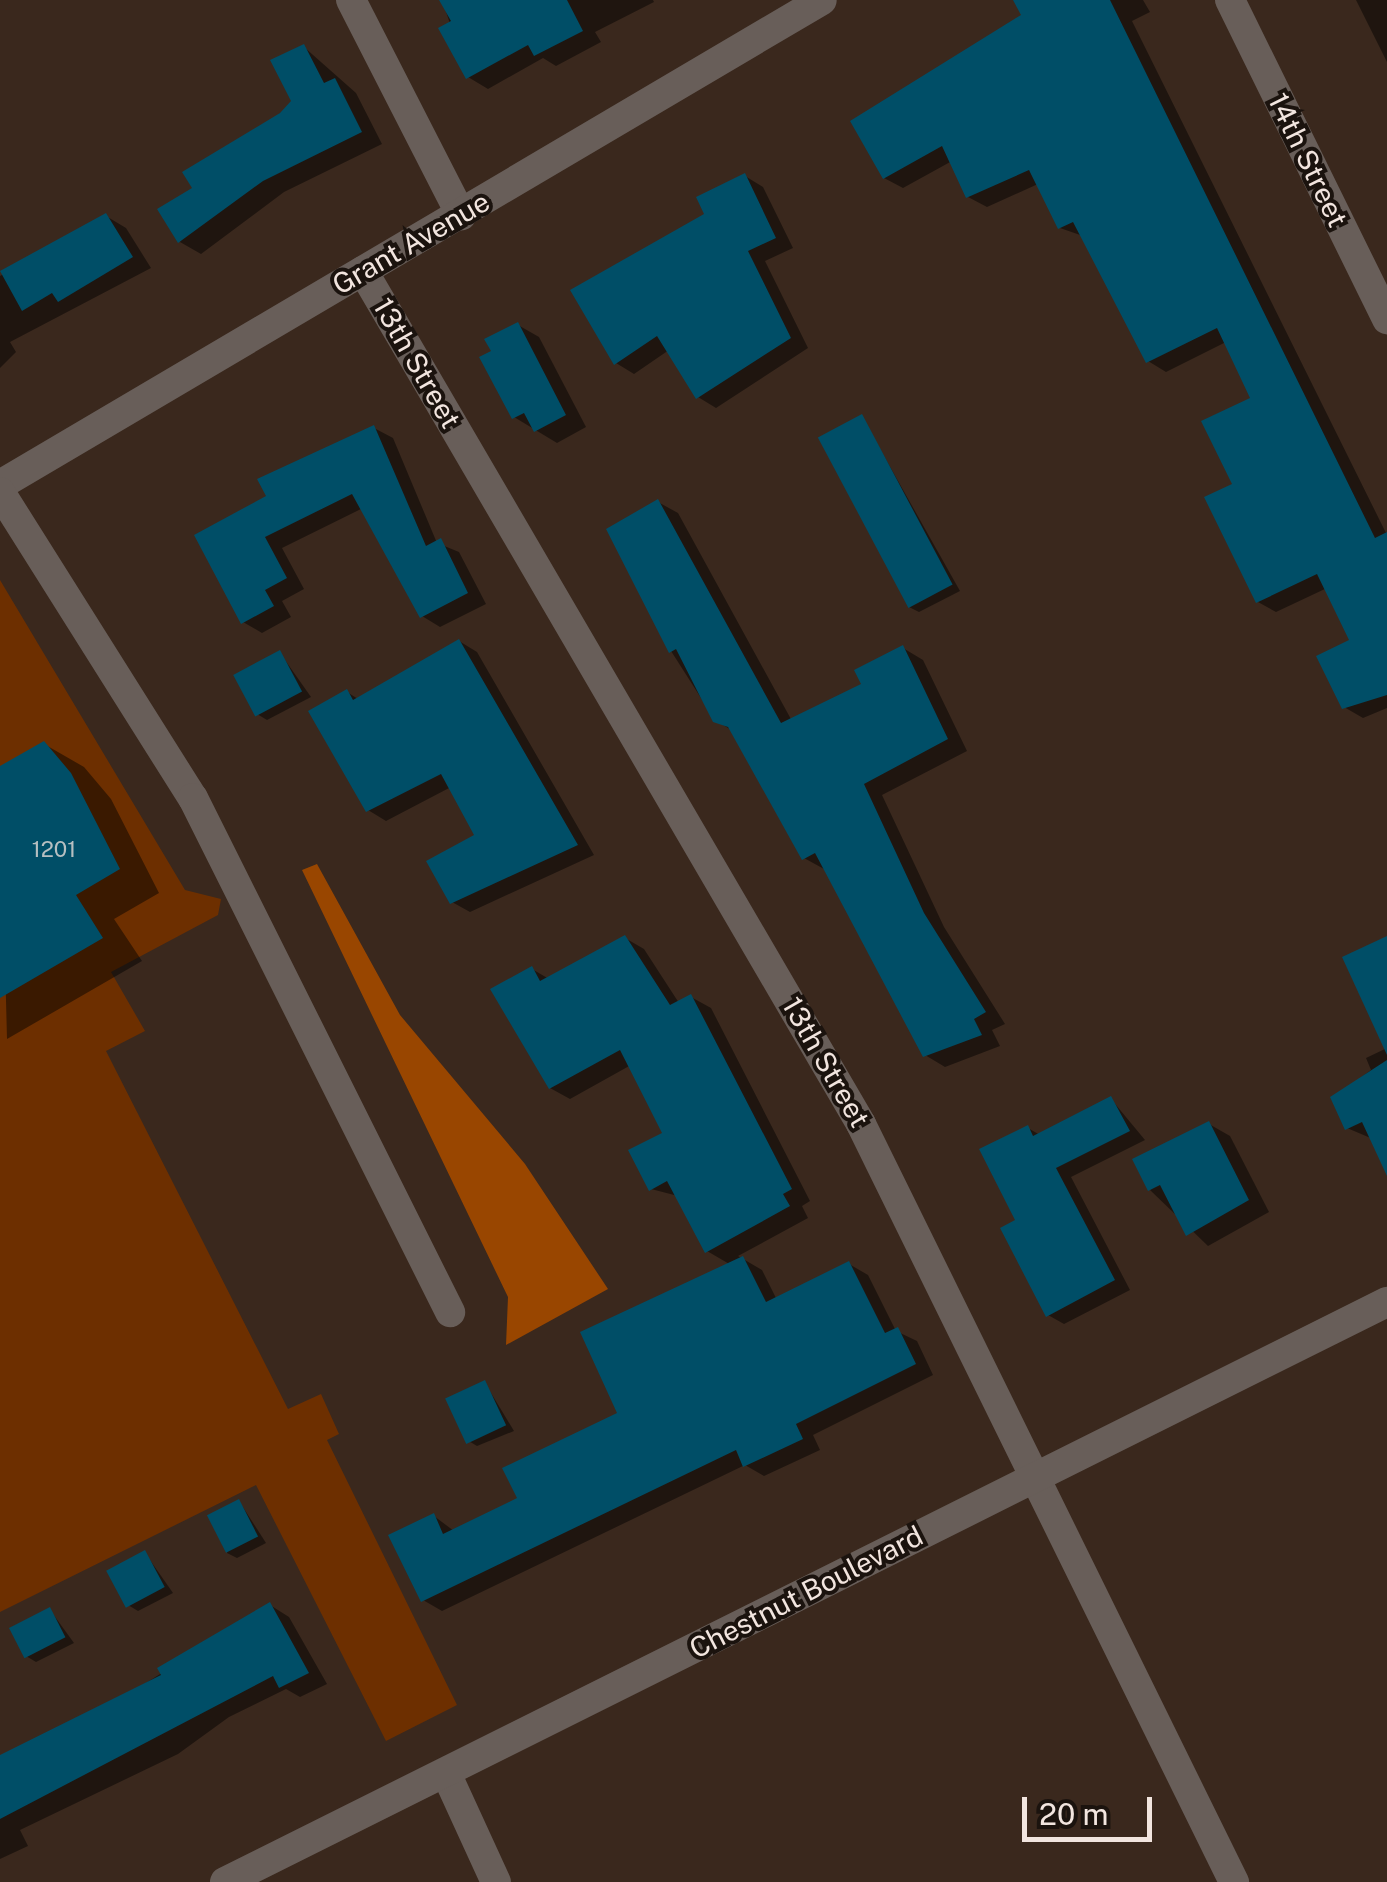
<!DOCTYPE html>
<style>
body{margin:0}
#map{position:relative;width:1387px;height:1882px;overflow:hidden;background:#3a281d;font-family:"Public Sans",sans-serif}
div>[style]{position:absolute}
.green>*{inset:0;background:#6d2f00}
.forest>*{inset:0;background:#994600}
.shadow>*{inset:0;background:#0007}
.building>*{inset:0;background:#004e67;transform-origin:0 0}
.minor>*{height:30px;margin:-15px;padding:0 15px;transform-origin:15px;border-radius:15px;background:#685e59}
span{translate:-50% -50%;white-space:nowrap;text-align:center;line-height:1.15;-webkit-text-stroke:8px #1b130e;paint-order:stroke}
.number-label{font-size:22px;color:#b6bfc1}
.number-label span{-webkit-text-stroke-width:0}
.street-label{font-size:28px;color:#f2e5df}
.scale{position:absolute;left:1022px;top:1797px;width:130px;height:45px;box-sizing:border-box;border:5px solid #f2e5df;border-top:0;padding-left:12px;font-size:30px;line-height:35px;white-space:nowrap;color:#f2e5df;-webkit-text-stroke:8px #1b130e;paint-order:stroke}
</style>
<div id="map">
<div class="green">
<i style="clip-path:polygon(0 580px,185px 890px,221px 899px,218px 915px,111px 972px,145px 1031px,106px 1051px,288px 1409px,321px 1394px,339px 1434px,327px 1440px,457px 1705px,386px 1741px,256px 1485px,0 1612px)"></i>
</div>
<div class="forest">
<i style="clip-path:polygon(317px 864px,400px 1015px,525px 1164px,608px 1289px,506px 1345px,508px 1297px,302px 870px)"></i>
</div>
<div class="shadow">
<i style="clip-path:polygon(442px 0,653px 0,654px 2px,595px 32px,601px 42px,556px 66px,543px 58px,488px 89px,468px 77px)"></i>
<i style="clip-path:polygon(1016px 0,1143px 0,1150px 12px,1132px 21px,1387px 535px,1387px 708px,1363px 718px,1344px 707px,1352px 641px,1327px 588px,1276px 612px,1258px 602px,1254px 399px,1226px 342px,1166px 372px,1148px 361px,1083px 236px,1060px 228px,1038px 184px,987px 207px,968px 197px,952px 161px,903px 188px,884px 178px,1024px 16px)"></i>
<i style="clip-path:polygon(1356px 0,1387px 0,1387px 62px)"></i>
<i style="clip-path:polygon(304px 47px,356px 93px,382px 144px,284px 192px,201px 254px,180px 242px,195px 189px,294px 101px)"></i>
<i style="clip-path:polygon(745px 176px,763px 187px,793px 248px,765px 261px,808px 348px,716px 408px,698px 397px,669px 350px,634px 374px,616px 363px,707px 215px)"></i>
<i style="clip-path:polygon(106px 216px,126px 228px,151px 268px,10px 342px,16px 352px,0 368px,0 276px)"></i>
<i style="clip-path:polygon(518px 325px,539px 337px,586px 427px,557px 443px,514px 417px)"></i>
<i style="clip-path:polygon(862px 417px,960px 591px,919px 612px,909px 607px)"></i>
<i style="clip-path:polygon(374px 428px,393px 438px,437px 543px,459px 552px,486px 604px,440px 627px,422px 616px,363px 508px,282px 548px,304px 589px,282px 601px,291px 617px,262px 633px,243px 622px,269px 498px)"></i>
<i style="clip-path:polygon(658px 502px,678px 513px,792px 721px,864px 685px,903px 648px,923px 660px,967px 751px,882px 795px,944px 927px,1005px 1024px,992px 1030px,1000px 1046px,945px 1067px,925px 1055px,824px 869px,804px 858px,733px 731px,715px 720px,671px 651px)"></i>
<i style="clip-path:polygon(459px 641px,477px 652px,594px 855px,470px 912px,452px 902px,477px 836px,451px 787px,386px 821px,368px 810px,347px 692px,358px 699px)"></i>
<i style="clip-path:polygon(280px 653px,311px 697px,267px 720px,257px 714px)"></i>
<i style="clip-path:polygon(44px 744px,84px 767px,111px 799px,159px 893px,114px 919px,142px 961px,7px 1039px,0 769px)"></i>
<i style="clip-path:polygon(625px 938px,644px 949px,679px 1003px,691px 997px,711px 1008px,810px 1201px,802px 1206px,808px 1218px,738px 1256px,762px 1270px,777px 1300px,849px 1264px,868px 1275px,896px 1331px,917px 1341px,933px 1375px,813px 1435px,820px 1450px,764px 1476px,745px 1465px,442px 1611px,423px 1600px,434px 1516px,454px 1531px,520px 1499px,621px 1414px,731px 1265px,707px 1251px,678px 1196px,651px 1189px,665px 1134px,631px 1065px,570px 1099px,550px 1088px,532px 969px,549px 979px)"></i>
<i style="clip-path:polygon(1387px 938px,1387px 1145px,1347px 1128px,1333px 1098px,1371px 1070px,1366px 1058px,1387px 1048px)"></i>
<i style="clip-path:polygon(1111px 1099px,1145px 1140px,1071px 1177px,1130px 1290px,1064px 1324px,1048px 1315px,1018px 1222px,1028px 1128px,1040px 1135px)"></i>
<i style="clip-path:polygon(1209px 1124px,1230px 1136px,1269px 1212px,1208px 1246px,1150px 1190px)"></i>
<i style="clip-path:polygon(485px 1383px,514px 1431px,477px 1446px,467px 1440px)"></i>
<i style="clip-path:polygon(239px 1501px,266px 1543px,237px 1558px,227px 1553px)"></i>
<i style="clip-path:polygon(145px 1553px,173px 1593px,138px 1611px,128px 1605px)"></i>
<i style="clip-path:polygon(270px 1605px,289px 1617px,327px 1684px,300px 1697px,286px 1689px,229px 1717px,178px 1754px,20px 1830px,28px 1846px,0 1859px,0 1758px,87px 1720px)"></i>
<i style="clip-path:polygon(50px 1610px,74px 1643px,36px 1662px,26px 1656px)"></i>
</div>
<div class="building">
<i style="clip-path:polygon(439px 0,567px 0,583px 31px,534px 56px,528px 45px,466px 79px,438px 28px,451px 21px)"></i>
<i style="clip-path:polygon(1013px 0,1110px 0,1375px 538px,1387px 532px,1387px 695px,1342px 709px,1316px 656px,1349px 640px,1317px 574px,1256px 603px,1204px 497px,1232px 484px,1201px 421px,1250px 398px,1217px 328px,1146px 363px,1073px 222px,1058px 229px,1029px 170px,966px 198px,942px 146px,883px 179px,850px 121px,1021px 15px)"></i>
<i style="clip-path:polygon(304px 44px,324px 83px,335px 78px,362px 132px,263px 181px,178px 243px,157px 209px,192px 188px,182px 172px,280px 113px,291px 101px,270px 60px)"></i>
<i style="clip-path:polygon(745px 173px,776px 238px,748px 251px,791px 338px,696px 399px,657px 336px,614px 365px,570px 290px,704px 214px,696px 197px)"></i>
<i style="clip-path:polygon(106px 213px,133px 257px,58px 302px,52px 293px,22px 311px,0 271px)"></i>
<i style="clip-path:polygon(518px 322px,566px 415px,534px 432px,524px 413px,512px 419px,479px 357px,491px 351px,484px 339px)"></i>
<i style="left:862px;top:414px;width:193px;height:50px;rotate:62deg"></i>
<i style="clip-path:polygon(374px 425px,426px 546px,441px 538px,468px 593px,420px 618px,352px 494px,265px 537px,287px 578px,265px 590px,274px 606px,241px 624px,194px 535px,266px 496px,257px 479px)"></i>
<i style="clip-path:polygon(658px 499px,781px 723px,861px 684px,854px 670px,903px 645px,948px 739px,864px 784px,924px 913px,986px 1012px,974px 1019px,982px 1035px,923px 1057px,815px 853px,802px 860px,728px 727px,713px 722px,676px 649px,669px 653px,606px 529px)"></i>
<i style="clip-path:polygon(459px 639px,578px 845px,450px 904px,426px 861px,474px 835px,441px 774px,366px 812px,308px 711px,347px 689px,353px 700px)"></i>
<i style="left:280px;top:650px;width:47px;height:53px;rotate:62deg"></i>
<i style="clip-path:polygon(44px 741px,71px 773px,120px 869px,76px 895px,103px 938px,0 998px,0 766px)"></i>
<i style="clip-path:polygon(625px 935px,670px 1005px,691px 994px,792px 1189px,783px 1194px,790px 1206px,705px 1253px,667px 1181px,649px 1191px,628px 1150px,662px 1133px,620px 1050px,549px 1089px,490px 989px,532px 966px,540px 981px)"></i>
<i style="clip-path:polygon(1387px 936px,1387px 1055px,1342px 957px)"></i>
<i style="clip-path:polygon(1387px 1060px,1387px 1176px,1362px 1122px,1345px 1130px,1330px 1097px)"></i>
<i style="clip-path:polygon(1111px 1096px,1130px 1131px,1056px 1168px,1115px 1280px,1046px 1317px,1000px 1228px,1015px 1220px,979px 1149px,1028px 1125px,1033px 1136px)"></i>
<i style="clip-path:polygon(1209px 1121px,1249px 1200px,1186px 1236px,1160px 1185px,1148px 1191px,1132px 1159px)"></i>
<i style="clip-path:polygon(743px 1256px,766px 1302px,849px 1261px,885px 1333px,898px 1327px,916px 1364px,796px 1424px,803px 1439px,743px 1467px,736px 1450px,421px 1602px,388px 1535px,434px 1513px,443px 1534px,517px 1498px,502px 1468px,617px 1413px,580px 1332px)"></i>
<i style="left:485px;top:1380px;width:50px;height:44px;rotate:65deg"></i>
<i style="left:239px;top:1499px;width:42px;height:36px;rotate:63deg"></i>
<i style="left:145px;top:1550px;width:42px;height:44px;rotate:62deg"></i>
<i style="clip-path:polygon(270px 1602px,309px 1673px,279px 1688px,273px 1676px,0 1819px,0 1755px,161px 1675px,157px 1668px)"></i>
<i style="left:50px;top:1607px;width:34px;height:46px;rotate:63deg"></i>
</div>
<div class="minor">
<i style="left:351px;top:0;width:242px;rotate:62.9deg"></i>
<i style="left:1230px;top:0;width:356px;rotate:63.8deg"></i>
<i style="left:363px;top:271px;width:988px;rotate:59.72deg"></i>
<i style="left:861px;top:1124px;width:845px;rotate:63.8deg"></i>
<i style="left:0;top:485px;width:954px;rotate:-30.54deg"></i>
<i style="left:0;top:492px;width:362px;rotate:57.8deg"></i>
<i style="left:193px;top:798px;width:575px;rotate:63.43deg"></i>
<i style="left:446px;top:1773px;width:120px;rotate:65.4deg"></i>
<i style="left:225px;top:1882px;width:1299px;rotate:-26.53deg"></i>
</div>
<div class="number-label">
<span style="left:54px;top:850px">1201</span>
</div>
<div class="street-label">
<span style="left:1308px;top:160px;rotate:64deg">14th Street</span>
<span style="left:411px;top:243px;rotate:-30deg">Grant Avenue</span>
<span style="left:417px;top:363px;rotate:60deg">13th Street</span>
<span style="left:826px;top:1062px;rotate:60deg">13th Street</span>
<span style="left:806px;top:1592px;rotate:-27deg">Chestnut Boulevard</span>
</div>
<div class="scale">20 m</div>
</div>
